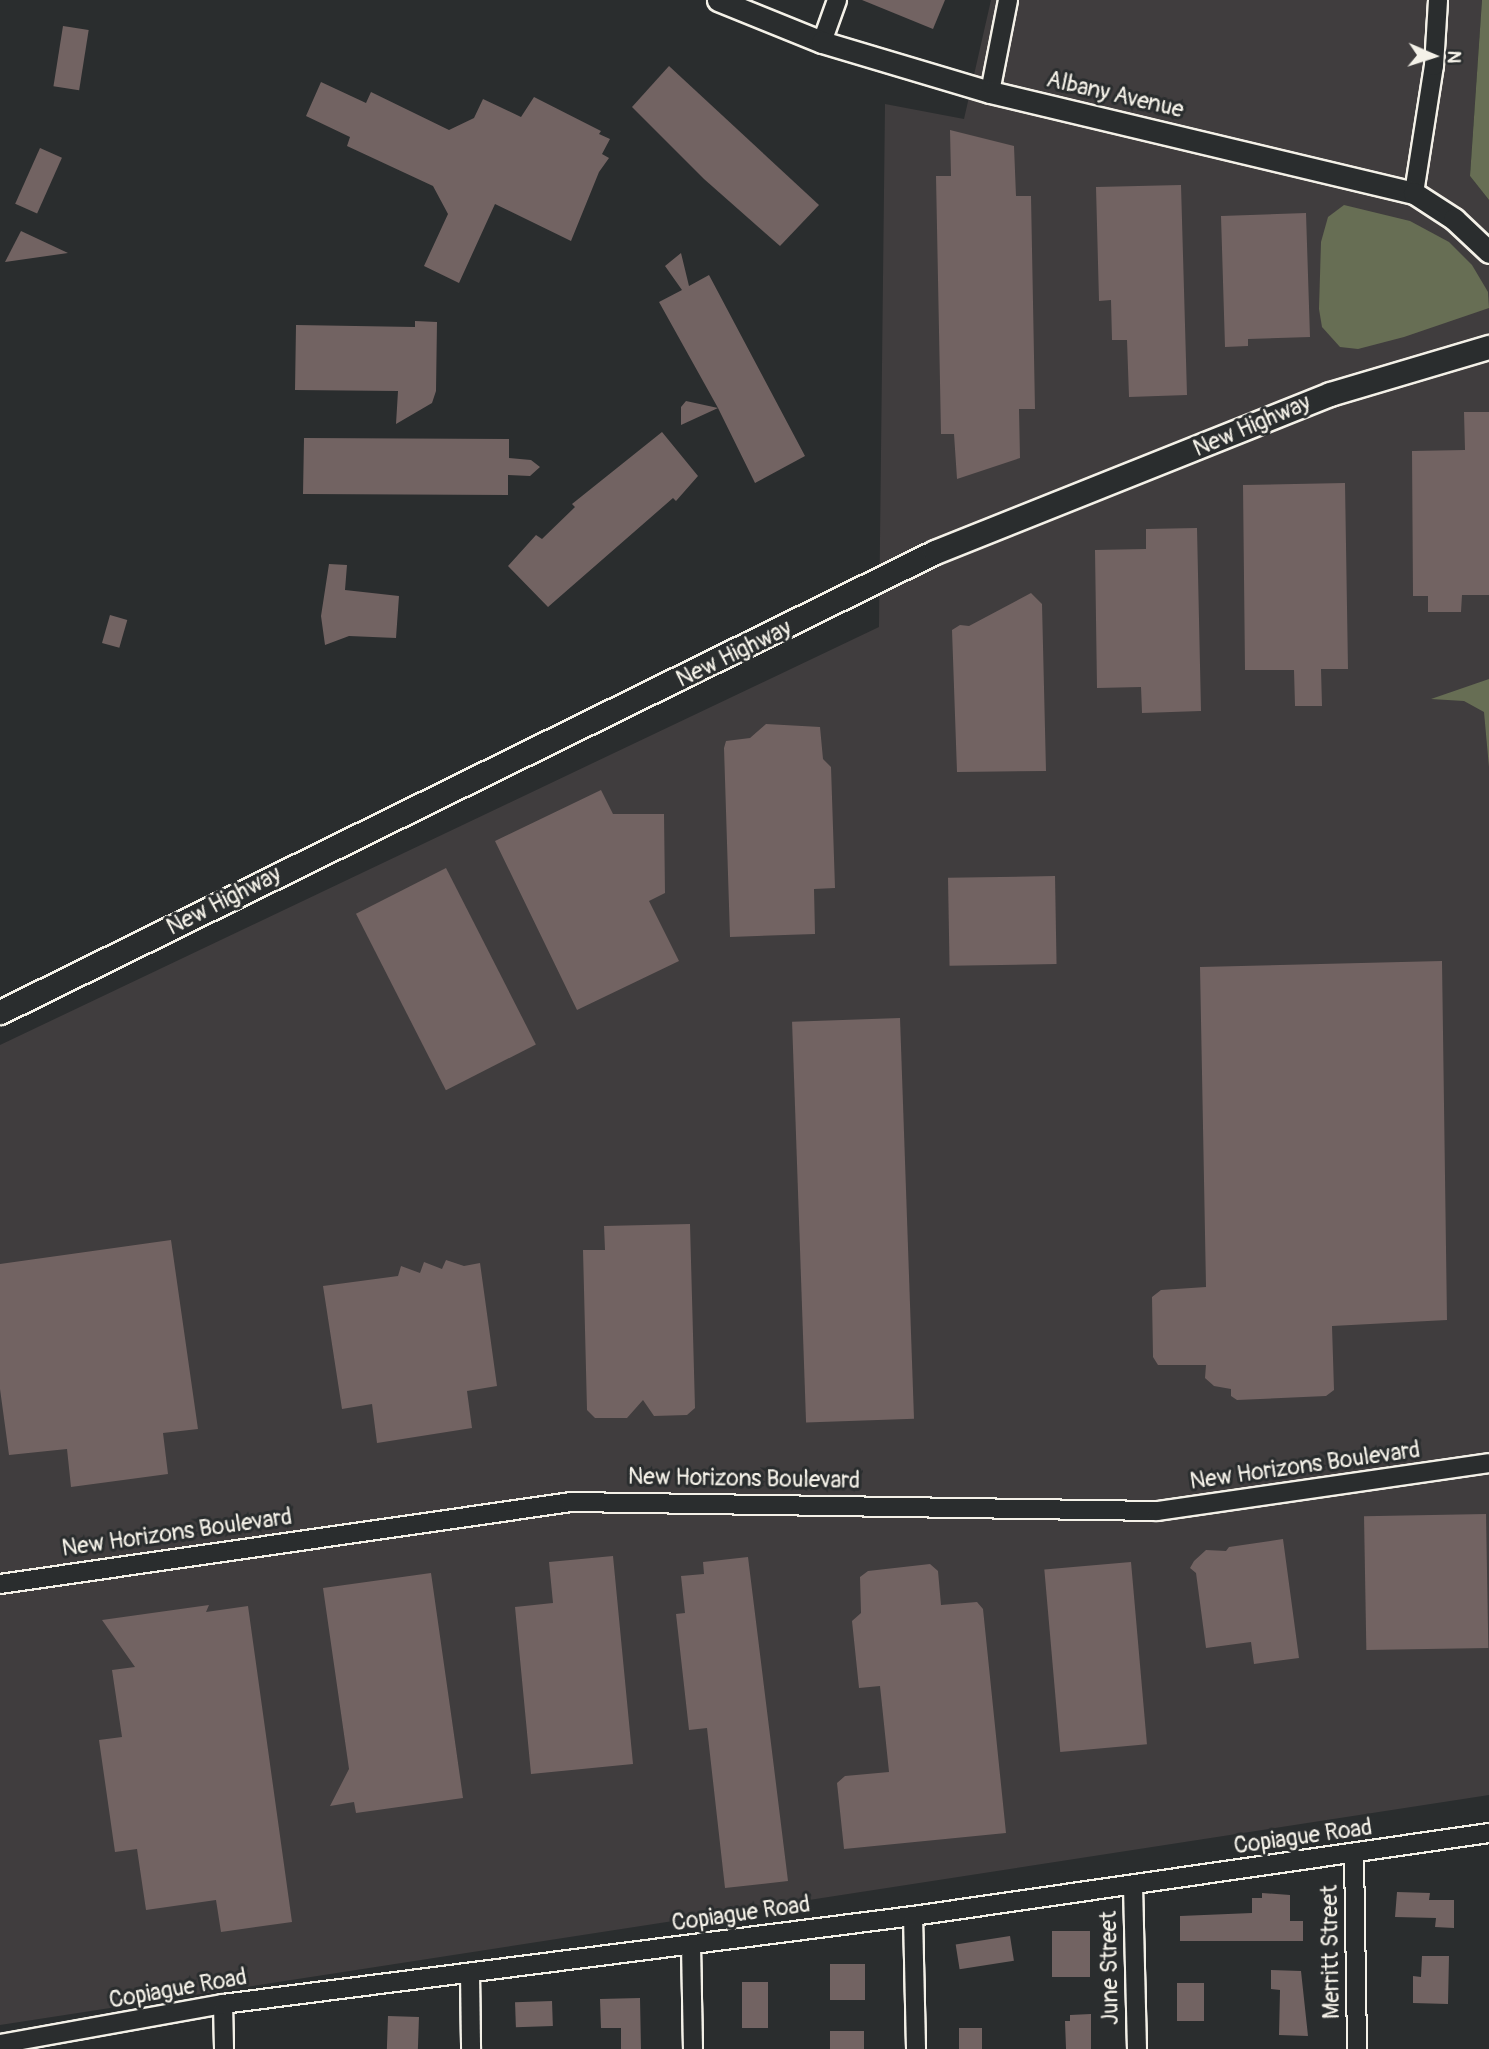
<!DOCTYPE html>
<style>
body{margin:0}
#map{position:relative;width:1489px;height:2049px;overflow:hidden;background:#2a2d2e;font-family:Pangolin,sans-serif}
div>[style]{position:absolute}
.built>*{inset:0;background:#403d3e}
.green>*{inset:0;background:#676e54}
.building>*{inset:0;background:#726362;transform-origin:0 0}
.roads{filter:drop-shadow(2px 0 #f4f1e8) drop-shadow(-2px 0 #f4f1e8) drop-shadow(0 2px #f4f1e8) drop-shadow(0 -2px #f4f1e8)}
.minor>*{height:18px;margin:-9px;padding:0 9px;transform-origin:9px;border-radius:9px;background:#2a2d2e}
.tertiary>*{height:21px;margin:-10.5px;padding:0 10.5px;transform-origin:10.5px;border-radius:10.5px;background:#2a2d2e}
.secondary>*{height:23px;margin:-11.5px;padding:0 11.5px;transform-origin:11.5px;border-radius:11.5px;background:#2a2d2e}
span{translate:-50% -50%;white-space:nowrap;text-align:center;line-height:1.15;-webkit-text-stroke:6px #2a2d2e;paint-order:stroke}
.street-label{font-size:23px;color:#f4f1e8}
.north{position:absolute;left:1398px;top:21px;width:70px;height:70px;-webkit-text-stroke:5px #2a2d2e;paint-order:stroke;rotate:93deg;font-size:19px;font-weight:700;line-height:28px;text-align:center;color:#f4f1e8}
.north::after{content:'';display:block;margin:auto;width:24px;height:32px;background:#f4f1e8;clip-path:polygon(50% 0,100% 100%,50% 72%,0 100%)}
</style>
<div id="map">
<div class="built">
<i style="clip-path:polygon(991px 0,1482px 0,1470px 176px,1489px 200px,1489px 1795px,0 2025px,0 1045px,879px 627px,885px 104px,964px 119px)"></i>
</div>
<div class="green">
<i style="clip-path:polygon(1482px 0,1489px 0,1489px 200px,1470px 176px)"></i>
<i style="clip-path:polygon(1344px 205px,1410px 221px,1449px 242px,1472px 265px,1488px 292px,1489px 308px,1404px 337px,1358px 349px,1340px 347px,1322px 327px,1319px 309px,1321px 242px,1328px 217px)"></i>
<i style="clip-path:polygon(1489px 679px,1489px 767px,1484px 712px,1464px 701px,1431px 699px)"></i>
</div>
<div class="building">
<i style="clip-path:polygon(862px 0,945px 0,933px 29px)"></i>
<i style="left:63px;top:26px;width:26px;height:61px;rotate:9deg"></i>
<i style="clip-path:polygon(669px 66px,819px 205px,780px 246px,704px 179px,632px 107px)"></i>
<i style="clip-path:polygon(321px 82px,366px 103px,371px 92px,449px 130px,474px 118px,483px 99px,521px 117px,534px 97px,601px 131px,599px 134px,610px 139px,602px 154px,609px 158px,599px 172px,571px 241px,495px 204px,459px 283px,424px 266px,448px 214px,433px 186px,347px 146px,350px 137px,306px 116px)"></i>
<i style="clip-path:polygon(950px 130px,1014px 146px,1016px 196px,1031px 196px,1035px 409px,1019px 409px,1020px 458px,957px 479px,954px 434px,941px 434px,936px 176px,951px 176px)"></i>
<i style="left:40px;top:148px;width:24px;height:61px;rotate:24deg"></i>
<i style="clip-path:polygon(1181px 185px,1187px 395px,1129px 397px,1127px 340px,1112px 340px,1111px 300px,1099px 301px,1096px 187px)"></i>
<i style="clip-path:polygon(1306px 213px,1310px 337px,1248px 339px,1248px 346px,1225px 347px,1221px 216px)"></i>
<i style="clip-path:polygon(21px 231px,68px 253px,5px 262px)"></i>
<i style="clip-path:polygon(681px 253px,689px 286px,709px 275px,805px 456px,755px 483px,718px 408px,681px 425px,681px 407px,686px 401px,718px 408px,659px 302px,682px 290px,665px 266px)"></i>
<i style="clip-path:polygon(415px 321px,437px 322px,436px 391px,432px 403px,396px 424px,398px 391px,295px 390px,296px 325px,415px 327px)"></i>
<i style="clip-path:polygon(1464px 412px,1489px 412px,1489px 595px,1462px 595px,1461px 612px,1428px 612px,1428px 596px,1413px 596px,1412px 451px,1465px 450px)"></i>
<i style="clip-path:polygon(662px 432px,698px 476px,676px 501px,673px 498px,548px 607px,508px 566px,536px 535px,542px 539px,575px 507px,572px 504px)"></i>
<i style="clip-path:polygon(304px 438px,509px 439px,509px 458px,531px 460px,540px 467px,530px 476px,508px 475px,508px 495px,303px 494px)"></i>
<i style="clip-path:polygon(1345px 483px,1348px 669px,1321px 669px,1322px 706px,1295px 706px,1294px 670px,1245px 670px,1243px 485px)"></i>
<i style="clip-path:polygon(1197px 528px,1201px 711px,1142px 713px,1141px 687px,1097px 688px,1095px 550px,1146px 549px,1146px 529px)"></i>
<i style="clip-path:polygon(329px 564px,347px 565px,345px 590px,399px 596px,396px 638px,349px 636px,325px 645px,321px 616px)"></i>
<i style="clip-path:polygon(1031px 593px,1042px 604px,1046px 771px,957px 772px,952px 630px,960px 625px,969px 626px)"></i>
<i style="left:110px;top:615px;width:18px;height:29px;rotate:16deg"></i>
<i style="clip-path:polygon(766px 724px,820px 727px,823px 759px,831px 767px,835px 888px,814px 889px,815px 934px,730px 937px,724px 748px,726px 741px,750px 738px)"></i>
<i style="clip-path:polygon(601px 790px,613px 814px,664px 814px,665px 893px,649px 901px,679px 961px,577px 1010px,495px 841px)"></i>
<i style="left:446px;top:868px;width:198px;height:101px;rotate:63deg"></i>
<i style="left:1055px;top:876px;width:88px;height:107px;rotate:89deg"></i>
<i style="clip-path:polygon(1442px 961px,1447px 1320px,1332px 1326px,1334px 1390px,1326px 1396px,1237px 1400px,1231px 1396px,1231px 1389px,1214px 1386px,1205px 1378px,1206px 1365px,1158px 1365px,1153px 1357px,1152px 1297px,1161px 1290px,1206px 1287px,1200px 967px)"></i>
<i style="left:900px;top:1018px;width:401px;height:108px;rotate:88deg"></i>
<i style="clip-path:polygon(690px 1224px,695px 1408px,687px 1415px,654px 1416px,643px 1400px,627px 1418px,595px 1418px,587px 1410px,583px 1250px,605px 1250px,604px 1226px)"></i>
<i style="clip-path:polygon(171px 1240px,198px 1429px,163px 1433px,168px 1474px,71px 1487px,67px 1449px,9px 1455px,0 1389px,0 1264px)"></i>
<i style="clip-path:polygon(446px 1260px,464px 1266px,480px 1263px,497px 1386px,467px 1391px,472px 1428px,377px 1443px,372px 1404px,342px 1409px,323px 1286px,398px 1276px,401px 1266px,420px 1273px,424px 1262px,442px 1269px)"></i>
<i style="left:1486px;top:1514px;width:134px;height:122px;rotate:89deg"></i>
<i style="clip-path:polygon(1283px 1539px,1299px 1658px,1254px 1664px,1251px 1642px,1206px 1648px,1196px 1573px,1190px 1568px,1194px 1561px,1206px 1550px,1226px 1551px,1229px 1547px)"></i>
<i style="clip-path:polygon(613px 1556px,633px 1764px,531px 1774px,515px 1607px,553px 1603px,549px 1562px)"></i>
<i style="clip-path:polygon(748px 1557px,788px 1881px,725px 1888px,707px 1728px,689px 1730px,676px 1614px,685px 1613px,681px 1576px,704px 1574px,703px 1562px)"></i>
<i style="left:1131px;top:1562px;width:183px;height:87px;rotate:85deg"></i>
<i style="clip-path:polygon(930px 1564px,938px 1571px,941px 1605px,977px 1602px,983px 1609px,1006px 1833px,844px 1849px,837px 1783px,845px 1776px,889px 1772px,880px 1686px,859px 1688px,852px 1621px,861px 1613px,860px 1577px,868px 1571px)"></i>
<i style="clip-path:polygon(431px 1573px,463px 1798px,356px 1813px,354px 1802px,330px 1806px,349px 1769px,323px 1588px)"></i>
<i style="clip-path:polygon(209px 1605px,206px 1612px,248px 1606px,292px 1922px,221px 1932px,216px 1900px,146px 1910px,137px 1849px,115px 1852px,99px 1740px,122px 1737px,112px 1670px,135px 1667px,102px 1620px)"></i>
<i style="clip-path:polygon(1397px 1892px,1430px 1893px,1429px 1900px,1454px 1900px,1454px 1928px,1435px 1927px,1436px 1918px,1395px 1917px)"></i>
<i style="clip-path:polygon(1262px 1893px,1290px 1895px,1290px 1921px,1303px 1921px,1303px 1941px,1180px 1941px,1180px 1916px,1252px 1913px,1252px 1898px,1262px 1898px)"></i>
<i style="left:1052px;top:1931px;width:38px;height:46px"></i>
<i style="left:1010px;top:1936px;width:25px;height:55px;rotate:81deg"></i>
<i style="clip-path:polygon(1422px 1956px,1449px 1956px,1448px 2004px,1413px 2003px,1413px 1976px,1421px 1977px)"></i>
<i style="left:830px;top:1964px;width:35px;height:36px"></i>
<i style="clip-path:polygon(1271px 1970px,1301px 1971px,1308px 2036px,1279px 2035px,1280px 1990px,1271px 1989px)"></i>
<i style="left:768px;top:1982px;width:46px;height:26px;rotate:90deg"></i>
<i style="left:1177px;top:1983px;width:27px;height:38px"></i>
<i style="clip-path:polygon(640px 1998px,641px 2049px,621px 2049px,621px 2028px,601px 2028px,600px 1999px)"></i>
<i style="left:552px;top:2001px;width:25px;height:37px;rotate:88deg"></i>
<i style="clip-path:polygon(1091px 2014px,1091px 2049px,1066px 2049px,1065px 2021px,1070px 2021px,1070px 2015px)"></i>
<i style="left:388px;top:2016px;width:31px;height:33px;rotate:2deg"></i>
<i style="left:959px;top:2028px;width:23px;height:21px"></i>
<i style="left:830px;top:2031px;width:34px;height:18px"></i>
</div>
<div class="roads">
<div class="minor">
<i style="left:822px;top:42px;width:45px;rotate:-70.3deg"></i>
<i style="left:990px;top:92px;width:94px;rotate:-78.9deg"></i>
<i style="left:1414px;top:193px;width:129px;rotate:-81.1deg"></i>
<i style="left:1434px;top:66px;width:66px;rotate:-86.5deg"></i>
<i style="left:0;top:1584px;width:577px;rotate:-8.17deg"></i>
<i style="left:571px;top:1502px;width:586px;rotate:0.88deg"></i>
<i style="left:1157px;top:1511px;width:335px;rotate:-8.2deg"></i>
<i style="left:1354px;top:1855px;width:194px;rotate:89.1deg"></i>
<i style="left:1133px;top:1886px;width:163px;rotate:88.6deg"></i>
<i style="left:913px;top:1916px;width:133px;rotate:88.7deg"></i>
<i style="left:691px;top:1945px;width:104px;rotate:88.9deg"></i>
<i style="left:470px;top:1973px;width:76px;rotate:89.2deg"></i>
<i style="left:223px;top:2004px;width:45px;rotate:88.7deg"></i>
<i style="left:0;top:2044px;width:227px;rotate:-10.2deg"></i>
<i style="left:223px;top:2004px;width:696px;rotate:-7.27deg"></i>
<i style="left:913px;top:1916px;width:582px;rotate:-8.2deg"></i>
</div>
<div class="tertiary">
<i style="left:718px;top:0;width:112px;rotate:22deg"></i>
<i style="left:822px;top:42px;width:175px;rotate:16.6deg"></i>
<i style="left:990px;top:92px;width:436px;rotate:13.4deg"></i>
<i style="left:1414px;top:193px;width:48px;rotate:33deg"></i>
<i style="left:1454px;top:219px;width:48px;rotate:43.3deg"></i>
</div>
<div class="secondary">
<i style="left:0;top:1012px;width:1042px;rotate:-26.2deg"></i>
<i style="left:935px;top:552px;width:425px;rotate:-21.8deg"></i>
<i style="left:1330px;top:394px;width:166px;rotate:-16.5deg"></i>
</div>
</div>
<div class="street-label">
<span style="left:1115px;top:95px;rotate:13deg">Albany Avenue</span>
<span style="left:1252px;top:426px;rotate:-23deg">New Highway</span>
<span style="left:734px;top:654px;rotate:-26deg">New Highway</span>
<span style="left:224px;top:901px;rotate:-27deg">New Highway</span>
<span style="left:1305px;top:1466px;rotate:-8deg">New Horizons Boulevard</span>
<span style="left:744px;top:1479px;rotate:1deg">New Horizons Boulevard</span>
<span style="left:177px;top:1533px;rotate:-8deg">New Horizons Boulevard</span>
<span style="left:1303px;top:1837px;rotate:-8deg">Copiague Road</span>
<span style="left:741px;top:1914px;rotate:-8deg">Copiague Road</span>
<span style="left:1331px;top:1952px;rotate:-91deg">Merritt Street</span>
<span style="left:1110px;top:1968px;rotate:-91deg">June Street</span>
<span style="left:178px;top:1989px;rotate:-10deg">Copiague Road</span>
</div>
<div class="north">N</div>
</div>
